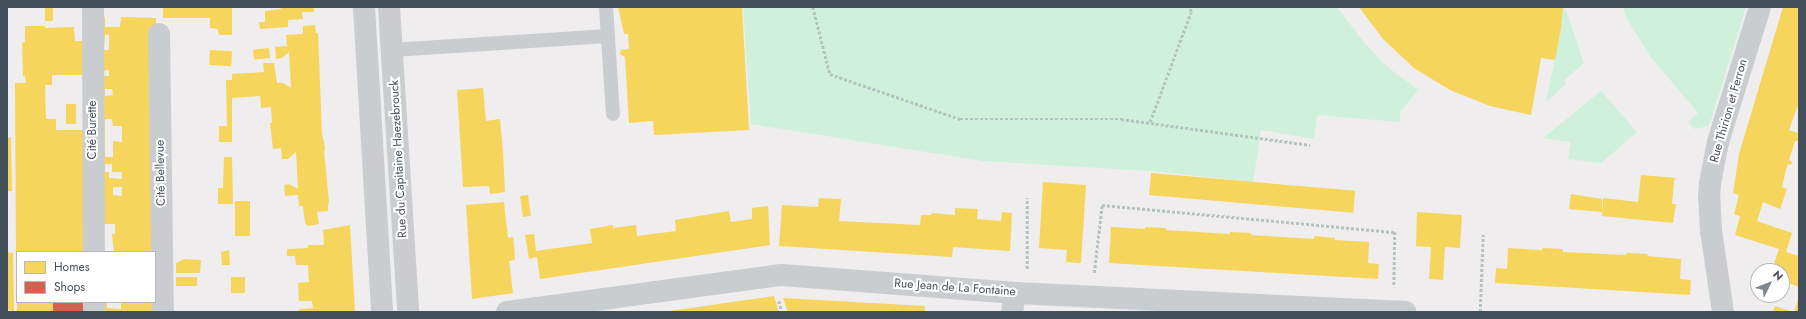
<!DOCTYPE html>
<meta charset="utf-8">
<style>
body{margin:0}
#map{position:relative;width:1806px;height:319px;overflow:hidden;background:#efeded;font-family:Jost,sans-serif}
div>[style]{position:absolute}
.green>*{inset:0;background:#cff1db}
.homes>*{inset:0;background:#f6d55c;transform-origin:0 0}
.shops>*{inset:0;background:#d6604d;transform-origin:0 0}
.path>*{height:2.5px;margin-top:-1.25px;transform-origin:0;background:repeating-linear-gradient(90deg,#b5c3bf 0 3px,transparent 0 5px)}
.lane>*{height:14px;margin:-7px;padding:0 7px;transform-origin:7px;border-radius:7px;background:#c9cdcf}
.street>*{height:22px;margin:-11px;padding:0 11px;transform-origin:11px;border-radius:11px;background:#c9cdcf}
span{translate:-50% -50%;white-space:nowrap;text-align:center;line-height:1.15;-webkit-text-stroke:4px #fff;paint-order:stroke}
.street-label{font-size:12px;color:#43505c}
.frame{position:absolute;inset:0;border:8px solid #43505c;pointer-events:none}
.legend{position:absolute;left:16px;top:251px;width:140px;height:52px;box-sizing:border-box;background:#fff;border:1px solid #b4b9be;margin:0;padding:5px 7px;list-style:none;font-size:12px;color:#43505c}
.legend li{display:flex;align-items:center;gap:8px;height:20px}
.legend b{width:20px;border:1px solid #b4b9be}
.north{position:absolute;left:1750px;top:263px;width:40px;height:40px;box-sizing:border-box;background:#fff;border:1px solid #b4b9be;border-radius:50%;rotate:47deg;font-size:11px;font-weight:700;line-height:16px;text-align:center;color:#43505c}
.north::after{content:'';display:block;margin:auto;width:14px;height:18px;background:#7f878f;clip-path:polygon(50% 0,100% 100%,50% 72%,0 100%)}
</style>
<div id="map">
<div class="green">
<i style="clip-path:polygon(743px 7px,1337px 7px,1363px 41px,1384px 64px,1418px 90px,1400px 112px,1400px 122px,1317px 115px,1314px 139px,1261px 130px,1253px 182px,1151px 171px,983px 161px,751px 124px)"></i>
<i style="clip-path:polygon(1623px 7px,1746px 7px,1709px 126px,1694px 129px,1688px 122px,1698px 113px,1650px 56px,1627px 19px)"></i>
<i style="clip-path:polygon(1563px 8px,1566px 10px,1584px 63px,1564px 80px,1566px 84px,1546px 102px,1561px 29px)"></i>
<i style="clip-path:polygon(1601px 91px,1637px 132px,1601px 163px,1568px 159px,1571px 142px,1543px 138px)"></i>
</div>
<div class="homes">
<i style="left:45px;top:7px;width:8px;height:14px"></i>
<i style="clip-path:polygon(163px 7px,232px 7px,232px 35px,219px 35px,218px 29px,210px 28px,210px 18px,163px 18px)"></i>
<i style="clip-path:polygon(281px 7px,314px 7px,314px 12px,302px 12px,303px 19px,288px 20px,288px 27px,260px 29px,259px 22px,265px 22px,265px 11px,281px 9px)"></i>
<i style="clip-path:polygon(618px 7px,742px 7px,749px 130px,654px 135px,653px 121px,629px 123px,625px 57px,620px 54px,621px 50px,629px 49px,628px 34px,624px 34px)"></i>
<i style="clip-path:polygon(1359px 7px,1563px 7px,1561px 29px,1555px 60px,1541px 58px,1531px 115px,1490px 106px,1450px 90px,1414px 68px,1383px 39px)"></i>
<i style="clip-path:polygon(1783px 7px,1799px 7px,1799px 102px,1789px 130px,1798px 133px,1797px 137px,1799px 138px,1799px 141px,1795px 141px,1789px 160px,1792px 162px,1791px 165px,1788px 164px,1786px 170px,1782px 187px,1787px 189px,1780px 209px,1763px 202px,1757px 221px,1792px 233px,1786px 252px,1799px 256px,1799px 287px,1783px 281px,1785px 275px,1782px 273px,1782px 271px,1772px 270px,1779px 249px,1735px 235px,1740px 216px,1734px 214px,1739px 195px,1733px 193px,1739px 154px)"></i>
<i style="clip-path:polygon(evenodd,99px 17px,105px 17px,105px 27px,120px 27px,121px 17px,156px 18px,156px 252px,114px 252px,112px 234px,115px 234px,115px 224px,104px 224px,99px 76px,109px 76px,109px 70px,99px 71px,99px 17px,109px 34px,109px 50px,104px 50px,105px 35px,109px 34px,99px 17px,105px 89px,112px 89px,113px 95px,105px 96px,105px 89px,99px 17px,105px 119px,112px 119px,113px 126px,122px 126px,122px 142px,113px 141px,113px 157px,105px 157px,105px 119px,99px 17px,105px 164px,112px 164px,112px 172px,122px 172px,122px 179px,109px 178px,109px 172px,105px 172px,105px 164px,99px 17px,113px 187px,122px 187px,122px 196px,113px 195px,113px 187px)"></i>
<i style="clip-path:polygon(315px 25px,316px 33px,318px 33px,322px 134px,325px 147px,325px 150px,324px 150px,329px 203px,328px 204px,328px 211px,317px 212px,319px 224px,308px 226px,305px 223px,303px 206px,299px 206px,298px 195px,285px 196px,284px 185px,289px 184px,298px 189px,296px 152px,288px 159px,282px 159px,281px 148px,273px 149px,270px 123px,272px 123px,271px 107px,261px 108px,260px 96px,232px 98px,232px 142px,219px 142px,219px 126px,227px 126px,226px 80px,232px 80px,232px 74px,264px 72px,263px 63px,274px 63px,277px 83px,283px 83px,291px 88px,289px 52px,282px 58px,276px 59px,275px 47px,287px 46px,286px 35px,303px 34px,303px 26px)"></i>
<i style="clip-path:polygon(25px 26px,45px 26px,45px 28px,74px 27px,75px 41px,91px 41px,91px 75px,52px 75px,52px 85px,45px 85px,46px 119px,56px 119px,56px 130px,91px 130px,90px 252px,16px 252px,15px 83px,26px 83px,25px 76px,23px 76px,22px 43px,25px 42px)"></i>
<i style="left:269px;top:48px;width:10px;height:16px;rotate:84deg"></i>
<i style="left:210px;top:50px;width:22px;height:15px;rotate:3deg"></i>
<i style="clip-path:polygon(483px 88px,486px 121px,500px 119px,503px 152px,505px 192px,490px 194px,489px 186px,463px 187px,459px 121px,457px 90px)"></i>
<i style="left:66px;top:104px;width:10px;height:20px"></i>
<i style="clip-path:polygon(11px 137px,12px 191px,7px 191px,7px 138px)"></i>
<i style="clip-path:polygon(224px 157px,232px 157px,233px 204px,218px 204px,218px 188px,223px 188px)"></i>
<i style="left:1151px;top:173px;width:205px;height:22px;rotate:5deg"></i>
<i style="clip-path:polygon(1641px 175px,1676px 178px,1674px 181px,1672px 204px,1676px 204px,1673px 223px,1602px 216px,1603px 198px,1638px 202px)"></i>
<i style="clip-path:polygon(1043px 182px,1086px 185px,1081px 263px,1066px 262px,1067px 250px,1039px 248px)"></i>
<i style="clip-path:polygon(1571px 194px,1602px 199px,1602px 212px,1569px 209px)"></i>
<i style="left:528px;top:195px;width:21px;height:8px;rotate:82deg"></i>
<i style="clip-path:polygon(819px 198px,841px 199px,839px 221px,920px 225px,921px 215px,931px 215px,932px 213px,955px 215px,955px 208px,978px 209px,977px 219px,1001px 221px,1002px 212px,1012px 213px,1010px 251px,953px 247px,952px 257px,779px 246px,782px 205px,818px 207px)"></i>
<i style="left:235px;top:201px;width:15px;height:35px"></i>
<i style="clip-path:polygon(504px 202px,508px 238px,513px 237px,514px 244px,515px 260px,509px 261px,513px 293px,472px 299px,466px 205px)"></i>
<i style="clip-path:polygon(768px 206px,770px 245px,540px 279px,537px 257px,529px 259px,525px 235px,534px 234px,536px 251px,592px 243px,590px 229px,613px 225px,613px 228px,636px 225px,637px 236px,676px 231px,675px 220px,729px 211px,731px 222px,752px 219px,752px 208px)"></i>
<i style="clip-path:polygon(1417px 212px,1462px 215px,1460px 248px,1445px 247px,1443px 280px,1429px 279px,1431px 247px,1416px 246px)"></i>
<i style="clip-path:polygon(350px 225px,355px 312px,299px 312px,299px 309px,313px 308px,312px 301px,299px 301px,298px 283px,309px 282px,308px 265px,296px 265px,295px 256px,287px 256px,287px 249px,308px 248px,308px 245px,324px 245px,323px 230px)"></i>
<i style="clip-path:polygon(1111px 227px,1145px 229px,1145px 227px,1166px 228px,1166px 230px,1230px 234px,1230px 232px,1251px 233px,1251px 235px,1314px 239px,1314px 236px,1335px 238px,1335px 240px,1369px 242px,1368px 263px,1379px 264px,1378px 279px,1109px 263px)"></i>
<i style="clip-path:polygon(1508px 248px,1542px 250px,1543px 248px,1563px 249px,1563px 252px,1627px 255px,1626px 253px,1648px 254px,1647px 256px,1681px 259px,1680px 279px,1691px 280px,1690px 295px,1495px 283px,1496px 268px,1507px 269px)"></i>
<i style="clip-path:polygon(229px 250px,230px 265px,222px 265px,221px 252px)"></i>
<i style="clip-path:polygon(7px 252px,13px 253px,14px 312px,7px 309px)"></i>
<i style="clip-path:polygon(184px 259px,201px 260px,200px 273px,176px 273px,176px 263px)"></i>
<i style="left:176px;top:277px;width:21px;height:9px"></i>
<i style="left:231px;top:277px;width:14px;height:16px"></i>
<i style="clip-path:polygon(774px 296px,779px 312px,669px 312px,669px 311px)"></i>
<i style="clip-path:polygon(783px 298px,925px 306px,925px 312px,788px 312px)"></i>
<i style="clip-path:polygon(1798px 300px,1799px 312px,1794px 312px)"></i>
<i style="left:17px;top:302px;width:36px;height:10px"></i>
<i style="clip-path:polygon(98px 302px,107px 302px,107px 308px,121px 309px,121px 302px,156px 302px,156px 312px,98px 312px)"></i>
<i style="clip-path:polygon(1775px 306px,1793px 312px,1773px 312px)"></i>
</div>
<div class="shops">
<i style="left:53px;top:302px;width:37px;height:10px"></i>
</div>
<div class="path">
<i style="left:813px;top:7px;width:69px;rotate:75.8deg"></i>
<i style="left:830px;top:74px;width:138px;rotate:19.1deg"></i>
<i style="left:960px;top:119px;width:161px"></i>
<i style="left:1121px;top:119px;width:191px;rotate:7.8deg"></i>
<i style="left:1150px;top:122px;width:117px;rotate:-69.6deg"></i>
<i style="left:1191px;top:12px;width:5px;rotate:-101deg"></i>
<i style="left:1027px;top:269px;width:71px;rotate:-90deg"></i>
<i style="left:1094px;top:273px;width:68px;rotate:-83.3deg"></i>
<i style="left:1102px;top:205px;width:294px;rotate:5.3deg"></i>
<i style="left:1395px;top:232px;width:55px;rotate:91deg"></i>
<i style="left:779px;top:301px;width:11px;rotate:75deg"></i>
<i style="left:1480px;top:312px;width:77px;rotate:-87.8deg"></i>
</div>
<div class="lane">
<i style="left:606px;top:7px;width:107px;rotate:86.3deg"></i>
<i style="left:392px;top:50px;width:216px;rotate:-3.7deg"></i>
</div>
<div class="street">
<i style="left:93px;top:7px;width:245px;rotate:89.8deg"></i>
<i style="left:364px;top:7px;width:306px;rotate:86.6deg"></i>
<i style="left:389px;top:7px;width:306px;rotate:86.4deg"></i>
<i style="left:159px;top:34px;width:278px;rotate:89.2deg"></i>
<i style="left:94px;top:302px;width:10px;rotate:90deg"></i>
<i style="left:507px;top:312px;width:277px;rotate:-7.7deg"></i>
<i style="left:782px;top:275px;width:234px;rotate:4.4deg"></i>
<i style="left:1015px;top:293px;width:391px;rotate:2.8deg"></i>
<i style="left:1012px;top:312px;width:19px;rotate:-81deg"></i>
<i style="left:1723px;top:312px;width:82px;rotate:-98.4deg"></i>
<i style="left:1711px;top:231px;width:33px;rotate:-93deg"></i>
<i style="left:1709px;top:198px;width:15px;rotate:-86deg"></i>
<i style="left:1710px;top:183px;width:42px;rotate:-79deg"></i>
<i style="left:1718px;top:142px;width:141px;rotate:-72.7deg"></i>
</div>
<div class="street-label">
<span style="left:1729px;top:111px;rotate:-74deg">Rue Thirion et Ferron</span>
<span style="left:93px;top:130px;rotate:-90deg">Cité Burette</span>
<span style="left:399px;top:159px;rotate:-93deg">Rue du Capitaine Haezebrouck</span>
<span style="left:161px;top:173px;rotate:-91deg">Cité Bellevue</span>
<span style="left:955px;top:288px;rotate:4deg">Rue Jean de La Fontaine</span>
</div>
<div class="frame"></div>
<ul class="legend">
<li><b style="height:11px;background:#f6d55c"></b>Homes</li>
<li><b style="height:11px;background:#d6604d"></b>Shops</li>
</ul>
<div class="north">N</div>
</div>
